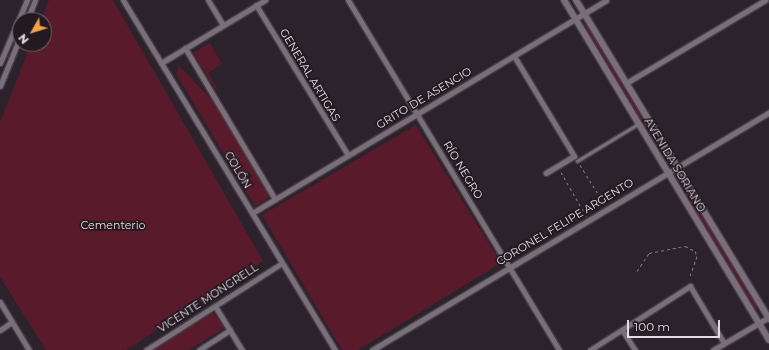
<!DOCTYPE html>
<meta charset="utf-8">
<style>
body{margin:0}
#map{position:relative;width:769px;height:350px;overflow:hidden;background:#2b222b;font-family:Montserrat,sans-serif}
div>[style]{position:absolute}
.green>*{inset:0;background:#591a2c;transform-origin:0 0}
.path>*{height:1px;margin-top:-0.5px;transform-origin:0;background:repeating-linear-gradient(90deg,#807880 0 3px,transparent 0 6px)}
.roads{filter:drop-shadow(1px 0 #463e45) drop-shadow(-1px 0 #463e45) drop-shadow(0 1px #463e45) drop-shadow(0 -1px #463e45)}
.service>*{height:2.5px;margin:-1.25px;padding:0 1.25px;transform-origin:1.25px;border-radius:1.25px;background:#796e79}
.minor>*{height:5px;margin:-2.5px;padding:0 2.5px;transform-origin:2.5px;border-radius:2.5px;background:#796e79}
.tertiary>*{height:6px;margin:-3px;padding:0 3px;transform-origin:3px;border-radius:3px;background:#796e79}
span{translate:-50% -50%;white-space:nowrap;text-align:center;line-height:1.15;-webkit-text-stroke:3.5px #221921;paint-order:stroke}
.street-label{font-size:11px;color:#e3dde3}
.park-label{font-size:11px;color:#f3d7db}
.north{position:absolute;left:12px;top:12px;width:40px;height:40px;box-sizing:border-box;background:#221921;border:1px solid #6f676f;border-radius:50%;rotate:231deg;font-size:11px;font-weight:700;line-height:16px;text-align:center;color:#e3dde3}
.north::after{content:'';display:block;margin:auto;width:14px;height:18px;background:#f7a148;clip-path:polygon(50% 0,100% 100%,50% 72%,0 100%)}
.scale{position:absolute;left:627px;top:320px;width:93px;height:18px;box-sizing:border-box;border:2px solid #e3dde3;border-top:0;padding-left:5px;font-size:12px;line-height:14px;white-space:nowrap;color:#e3dde3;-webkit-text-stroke:3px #221921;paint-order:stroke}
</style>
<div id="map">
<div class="green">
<i style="clip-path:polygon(49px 0,113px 0,263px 261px,126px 350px,46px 350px,0 277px,0 122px,31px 44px,44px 44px,44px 20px,41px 20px)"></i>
<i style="left:586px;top:23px;width:157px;height:4px;rotate:59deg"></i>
<i style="clip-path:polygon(210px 43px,222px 64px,208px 73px,218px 89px,216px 90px,193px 53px)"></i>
<i style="clip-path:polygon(179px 66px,214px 102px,271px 196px,255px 206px,176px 74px)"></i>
<i style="clip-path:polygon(416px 125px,501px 263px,358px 350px,342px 350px,262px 215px)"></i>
<i style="left:676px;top:172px;width:159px;height:4px;rotate:59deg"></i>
<i style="clip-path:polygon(212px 311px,223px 325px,222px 330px,188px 350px,153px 350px)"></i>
</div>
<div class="path">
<i style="left:580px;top:165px;width:47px;rotate:58deg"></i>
<i style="left:561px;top:172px;width:51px;rotate:60.4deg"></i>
<i style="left:637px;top:271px;width:22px;rotate:-56deg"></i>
<i style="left:649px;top:253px;width:37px;rotate:-11deg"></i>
<i style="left:685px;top:246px;width:11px;rotate:27deg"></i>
<i style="left:695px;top:251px;width:5px;rotate:68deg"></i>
<i style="left:697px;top:256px;width:24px;rotate:109deg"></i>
</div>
<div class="roads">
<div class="service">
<i style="left:577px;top:161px;width:71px;rotate:-31.2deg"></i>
</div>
<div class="minor">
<i style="left:123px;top:0;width:409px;rotate:58.8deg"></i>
<i style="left:208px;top:0;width:29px;rotate:59deg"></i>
<i style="left:348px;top:0;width:409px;rotate:58.9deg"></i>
<i style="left:256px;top:5px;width:176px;rotate:58.5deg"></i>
<i style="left:27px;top:20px;width:22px;rotate:-68deg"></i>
<i style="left:185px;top:48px;width:176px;rotate:59.2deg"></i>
<i style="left:514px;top:56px;width:117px;rotate:59deg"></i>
<i style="left:574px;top:156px;width:33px;rotate:149deg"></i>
<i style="left:0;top:63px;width:69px;rotate:-66.8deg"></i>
<i style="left:161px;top:63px;width:122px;rotate:-31.2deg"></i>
<i style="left:626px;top:83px;width:162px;rotate:-30.8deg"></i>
<i style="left:0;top:86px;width:53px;rotate:-67.8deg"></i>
<i style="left:252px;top:213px;width:413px;rotate:-31deg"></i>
<i style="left:0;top:302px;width:56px;rotate:58.9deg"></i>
<i style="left:215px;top:306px;width:52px;rotate:58.5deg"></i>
<i style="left:0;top:330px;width:14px;rotate:-34deg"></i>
<i style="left:622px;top:330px;width:24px;rotate:57deg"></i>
<i style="left:146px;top:350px;width:161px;rotate:-32.6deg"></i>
<i style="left:199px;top:350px;width:37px;rotate:-33deg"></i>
<i style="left:372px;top:350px;width:463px;rotate:-30.9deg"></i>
<i style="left:590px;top:350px;width:119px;rotate:-32.6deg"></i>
<i style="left:690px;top:286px;width:66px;rotate:59.2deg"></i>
<i style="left:713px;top:350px;width:65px;rotate:-30.5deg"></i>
</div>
<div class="tertiary">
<i style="left:564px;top:0;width:397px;rotate:58.9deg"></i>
<i style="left:576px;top:0;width:373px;rotate:58.8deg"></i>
</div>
</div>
<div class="street-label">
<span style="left:310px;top:75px;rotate:59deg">GENERAL ARTIGAS</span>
<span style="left:424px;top:98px;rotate:-31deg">GRITO DE ASENCIO</span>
<span style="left:675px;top:165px;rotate:59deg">AVENIDA SORIANO</span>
<span style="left:238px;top:170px;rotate:59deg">COLÓN</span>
<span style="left:463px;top:170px;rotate:59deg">RÍO NEGRO</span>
<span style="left:565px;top:222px;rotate:-31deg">CORONEL FELIPE ARGENTO</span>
<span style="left:208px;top:298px;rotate:-33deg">VICENTE MONGRELL</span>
</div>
<div class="park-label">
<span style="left:113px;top:225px">Cementerio</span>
</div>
<div class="north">N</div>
<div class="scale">100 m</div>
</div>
